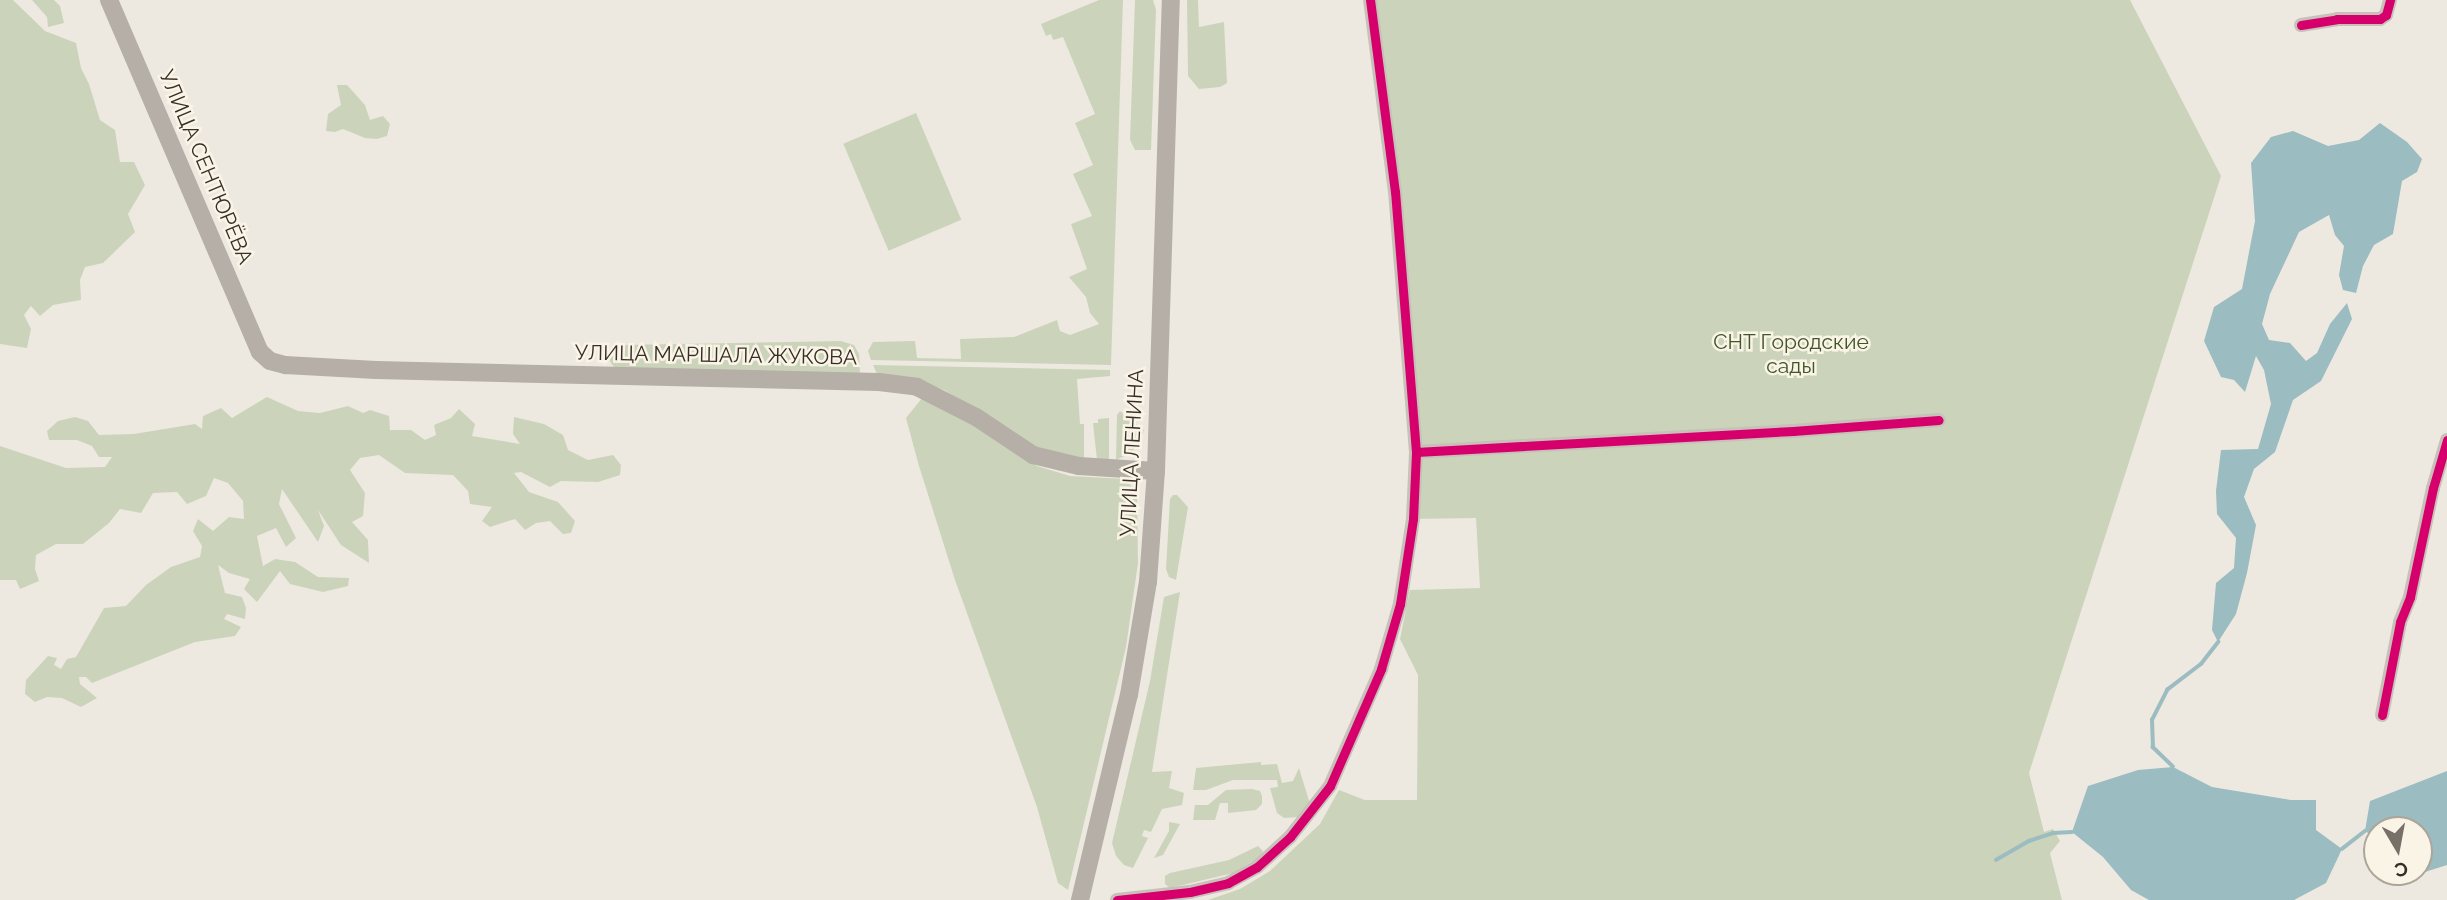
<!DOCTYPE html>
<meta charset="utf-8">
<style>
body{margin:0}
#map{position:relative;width:2447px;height:900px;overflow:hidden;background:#ede9e0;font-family:Raleway,sans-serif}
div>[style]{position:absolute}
.green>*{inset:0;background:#cbd4ba;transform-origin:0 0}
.water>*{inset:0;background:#9bbcc0}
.stream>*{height:3.5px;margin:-1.75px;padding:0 1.75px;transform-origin:1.75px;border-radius:1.75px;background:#9bbcc0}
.minor>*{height:14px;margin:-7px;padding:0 7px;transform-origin:7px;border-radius:7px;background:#c7c1b9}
.major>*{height:18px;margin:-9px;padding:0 9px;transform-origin:9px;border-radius:9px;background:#b5afa8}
.cycleway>*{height:9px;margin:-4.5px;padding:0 4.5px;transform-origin:4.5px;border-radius:4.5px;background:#d6006c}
span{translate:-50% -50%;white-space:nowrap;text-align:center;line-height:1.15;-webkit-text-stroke:5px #faf4e7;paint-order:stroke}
.street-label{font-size:21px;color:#372e27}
.park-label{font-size:21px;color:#415729}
.north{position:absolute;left:2363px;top:816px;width:70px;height:70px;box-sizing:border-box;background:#faf4e7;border:2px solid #aca59a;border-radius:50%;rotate:170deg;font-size:19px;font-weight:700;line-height:28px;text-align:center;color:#372e27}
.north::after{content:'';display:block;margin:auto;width:24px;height:32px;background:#776f68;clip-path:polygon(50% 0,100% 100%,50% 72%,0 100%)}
</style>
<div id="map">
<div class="green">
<i style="clip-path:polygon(0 0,13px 0,45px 31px,76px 43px,81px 68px,89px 84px,100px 120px,115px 130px,120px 162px,134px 162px,145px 185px,128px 214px,135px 232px,103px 263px,85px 267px,80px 280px,81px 300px,53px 305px,40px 316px,31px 306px,24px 315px,31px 329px,27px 348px,0 344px)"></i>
<i style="clip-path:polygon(32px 0,54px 0,60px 6px,64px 23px,48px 27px,47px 17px)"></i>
<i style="clip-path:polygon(1099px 0,1123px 0,1111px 365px,871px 360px,868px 351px,873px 342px,915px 341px,917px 358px,961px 359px,960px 339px,1014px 337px,1057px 320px,1060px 331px,1070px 335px,1099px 324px,1090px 313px,1086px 297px,1069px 277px,1087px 269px,1071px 224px,1092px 216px,1073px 174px,1093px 165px,1075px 123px,1095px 114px,1063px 37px,1053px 40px,1051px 34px,1046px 36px,1041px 24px)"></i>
<i style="clip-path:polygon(1135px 0,1153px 0,1156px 10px,1151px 150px,1135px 150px,1130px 140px)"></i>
<i style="clip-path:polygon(1187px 0,1198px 0,1199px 27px,1224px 22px,1227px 83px,1220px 87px,1199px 89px,1188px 76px)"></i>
<i style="clip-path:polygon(1370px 0,2130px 0,2221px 176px,2029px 773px,2044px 832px,2053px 829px,2060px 841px,2050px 853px,2062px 900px,1208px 900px,1240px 889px,1270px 871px,1320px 824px,1339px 790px,1365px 800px,1417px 800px,1418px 675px,1400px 639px,1410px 590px,1480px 588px,1476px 518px,1413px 519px,1416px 452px)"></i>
<i style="clip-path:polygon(337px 85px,347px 85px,365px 105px,370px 120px,383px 116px,390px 124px,387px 136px,377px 139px,365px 138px,343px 129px,335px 132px,326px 131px,328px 114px,341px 105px)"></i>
<i style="left:916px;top:113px;width:116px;height:79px;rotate:67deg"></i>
<i style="clip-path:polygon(841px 341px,854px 345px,859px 354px,860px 372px,853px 375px,620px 369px,613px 366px,607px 356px,613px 346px,620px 345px)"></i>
<i style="clip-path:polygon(873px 365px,1110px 370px,1110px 376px,1077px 379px,1080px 424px,1084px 424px,1084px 461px,1037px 447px,944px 390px,910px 377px,877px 374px)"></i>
<i style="clip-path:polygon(267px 397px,298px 411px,320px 413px,348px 406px,363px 413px,370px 410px,389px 416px,390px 430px,411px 430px,425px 440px,436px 435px,434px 425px,451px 418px,459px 409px,475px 424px,472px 436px,520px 444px,513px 434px,514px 417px,544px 424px,563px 435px,568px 450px,588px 460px,613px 455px,621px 465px,620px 475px,598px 482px,561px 481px,550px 487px,521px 472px,514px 473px,529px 492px,558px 502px,575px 521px,571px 533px,563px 534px,550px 521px,536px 523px,525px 530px,515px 519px,490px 527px,482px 521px,492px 507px,470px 504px,468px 491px,453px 475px,405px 473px,379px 455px,360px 458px,350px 470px,365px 493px,363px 516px,352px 522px,368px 540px,369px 563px,341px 545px,318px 510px,324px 526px,318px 542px,282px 489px,279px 504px,296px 538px,286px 547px,276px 528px,257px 536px,263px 566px,275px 559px,295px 562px,318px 577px,349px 578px,348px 586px,323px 592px,290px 584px,280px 571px,257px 602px,244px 589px,250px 579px,229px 573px,218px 565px,225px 593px,242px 597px,246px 608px,245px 619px,227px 614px,224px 619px,241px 627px,235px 636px,195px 642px,92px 683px,86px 677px,79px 677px,80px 684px,97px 698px,81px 707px,62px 698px,47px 697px,35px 702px,25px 694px,26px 680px,48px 656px,57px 658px,54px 665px,61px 669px,67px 659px,76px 657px,104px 608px,126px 606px,146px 585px,171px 567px,200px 557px,202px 546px,193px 531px,198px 519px,213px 531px,229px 517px,244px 519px,243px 501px,228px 483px,214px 478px,206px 496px,187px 504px,177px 492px,153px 493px,141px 513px,120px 509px,109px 523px,83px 544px,56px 544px,36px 555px,35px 569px,39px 581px,20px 589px,16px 580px,0 580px,0 446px,66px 468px,105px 467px,112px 457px,99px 457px,92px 446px,77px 440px,49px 440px,47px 431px,58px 421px,75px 417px,88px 421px,99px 435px,134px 434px,195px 424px,202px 429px,203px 416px,221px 408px,232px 418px)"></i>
<i style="clip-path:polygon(922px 398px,953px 413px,1037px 466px,1070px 476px,1126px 479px,1137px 494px,1138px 563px,1126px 647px,1068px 890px,1058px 883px,1037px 807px,955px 580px,919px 466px,906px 418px)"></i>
<i style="clip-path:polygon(1120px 411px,1144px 430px,1139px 444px,1131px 453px,1116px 460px,1117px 415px)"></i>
<i style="clip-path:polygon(1109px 418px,1109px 460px,1097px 460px,1093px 423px,1098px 423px,1098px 419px)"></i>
<i style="clip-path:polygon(1173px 495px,1177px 495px,1188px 507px,1176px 580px,1169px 577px,1166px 569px,1170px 499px)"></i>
<i style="clip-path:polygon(1180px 592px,1152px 772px,1172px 771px,1169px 788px,1184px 793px,1182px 805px,1162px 809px,1151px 832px,1144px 830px,1142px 836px,1148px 838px,1133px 868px,1124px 865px,1116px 856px,1112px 843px,1150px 681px,1164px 597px)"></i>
<i style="clip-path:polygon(1261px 762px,1261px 765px,1277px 764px,1282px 783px,1293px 781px,1299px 768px,1310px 804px,1298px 817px,1284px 818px,1277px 813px,1270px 788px,1278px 787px,1277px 780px,1233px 780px,1206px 790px,1193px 790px,1196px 768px)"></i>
<i style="clip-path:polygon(1252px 789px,1260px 791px,1262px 796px,1262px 804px,1256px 810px,1228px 813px,1228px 803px,1220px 803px,1215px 820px,1193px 820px,1195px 805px,1208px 805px,1226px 790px)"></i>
<i style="clip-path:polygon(1169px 822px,1180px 824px,1163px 855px,1154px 858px,1169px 831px)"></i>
<i style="clip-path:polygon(1258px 846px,1263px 851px,1261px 856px,1233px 873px,1170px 888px,1165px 884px,1165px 876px,1170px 873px,1229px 860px)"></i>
</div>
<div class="water">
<i style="clip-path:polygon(2380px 123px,2407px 142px,2422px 159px,2417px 172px,2402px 181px,2393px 234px,2374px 245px,2363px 266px,2356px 293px,2343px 290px,2339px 275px,2344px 246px,2335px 235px,2329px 215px,2299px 232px,2270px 294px,2262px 324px,2269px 340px,2290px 343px,2306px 361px,2317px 353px,2330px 324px,2347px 303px,2352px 319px,2321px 381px,2293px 400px,2275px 452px,2254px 469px,2244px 497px,2256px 525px,2247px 573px,2236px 614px,2218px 642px,2212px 630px,2216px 583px,2234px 568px,2236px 538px,2217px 514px,2216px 491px,2221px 450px,2258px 449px,2271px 404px,2264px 370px,2256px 356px,2245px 392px,2234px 380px,2221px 377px,2204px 341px,2214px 307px,2242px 289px,2255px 221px,2251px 163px,2271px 137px,2293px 131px,2328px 146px,2359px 140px)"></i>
<i style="clip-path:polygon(2173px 767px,2212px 787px,2291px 800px,2316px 800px,2316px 830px,2342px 849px,2326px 883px,2294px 900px,2149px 900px,2131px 890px,2103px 857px,2072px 832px,2088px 786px,2138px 770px)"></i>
<i style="clip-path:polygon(2447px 771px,2447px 865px,2406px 878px,2405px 872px,2419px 872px,2419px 830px,2377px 830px,2377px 839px,2365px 831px,2370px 801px)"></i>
</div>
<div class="stream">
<i style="left:2173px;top:767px;width:28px;rotate:-136deg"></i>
<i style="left:2153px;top:748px;width:28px;rotate:-92deg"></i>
<i style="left:2152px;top:720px;width:34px;rotate:-63deg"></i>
<i style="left:2167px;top:690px;width:43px;rotate:-37.4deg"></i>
<i style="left:2201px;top:664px;width:28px;rotate:-52deg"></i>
<i style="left:2342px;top:849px;width:29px;rotate:-38deg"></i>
<i style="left:1996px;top:860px;width:38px;rotate:-30deg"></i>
<i style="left:2029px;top:841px;width:25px;rotate:-18deg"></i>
<i style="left:2053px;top:833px;width:19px;rotate:-3deg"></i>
</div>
<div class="minor">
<i style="left:2301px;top:25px;width:36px;rotate:-9deg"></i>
<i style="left:2337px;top:19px;width:43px"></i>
<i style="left:2380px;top:19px;width:7px;rotate:-34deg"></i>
<i style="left:2386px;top:15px;width:16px;rotate:-75deg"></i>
<i style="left:1416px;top:452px;width:378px;rotate:-3.2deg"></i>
<i style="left:1793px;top:431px;width:146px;rotate:-4.3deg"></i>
<i style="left:2382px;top:715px;width:95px;rotate:-79deg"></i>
<i style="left:2400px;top:622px;width:27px;rotate:-68deg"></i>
<i style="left:2410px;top:597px;width:111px;rotate:-78.1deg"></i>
<i style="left:2433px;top:488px;width:50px;rotate:-73.7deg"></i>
<i style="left:1117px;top:900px;width:73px;rotate:-6.3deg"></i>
<i style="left:1190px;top:892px;width:39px;rotate:-13deg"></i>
<i style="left:1228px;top:883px;width:33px;rotate:-29deg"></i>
<i style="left:1257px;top:867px;width:45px;rotate:-42.3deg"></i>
<i style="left:1290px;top:837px;width:65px;rotate:-51.9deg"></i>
<i style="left:1330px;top:786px;width:128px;rotate:-66.4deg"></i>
<i style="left:1381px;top:669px;width:68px;rotate:-73.7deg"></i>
<i style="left:1400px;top:604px;width:86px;rotate:-81.3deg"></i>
<i style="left:1413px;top:519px;width:67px;rotate:-87.4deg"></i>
<i style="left:1416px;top:452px;width:261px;rotate:-94.6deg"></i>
<i style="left:1395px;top:192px;width:194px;rotate:-97.4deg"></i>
</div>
<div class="major">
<i style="left:109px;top:0;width:383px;rotate:66.8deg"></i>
<i style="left:260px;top:352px;width:13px;rotate:42deg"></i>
<i style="left:270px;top:361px;width:16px;rotate:15deg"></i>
<i style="left:285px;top:365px;width:91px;rotate:3.1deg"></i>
<i style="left:376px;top:370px;width:503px;rotate:1.37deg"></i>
<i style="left:879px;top:382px;width:38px;rotate:7deg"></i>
<i style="left:917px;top:387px;width:66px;rotate:27deg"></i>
<i style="left:976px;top:417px;width:69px;rotate:33.7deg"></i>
<i style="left:1033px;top:455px;width:47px;rotate:13.4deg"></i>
<i style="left:1079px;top:466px;width:77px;rotate:3.7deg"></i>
<i style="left:1080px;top:900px;width:211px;rotate:-76.6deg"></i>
<i style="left:1129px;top:695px;width:115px;rotate:-80.5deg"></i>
<i style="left:1148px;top:582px;width:111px;rotate:-85.9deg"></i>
<i style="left:1156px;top:471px;width:471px;rotate:-88.2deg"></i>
</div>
<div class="cycleway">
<i style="left:2301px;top:25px;width:36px;rotate:-9deg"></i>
<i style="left:2337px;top:19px;width:43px"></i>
<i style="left:2380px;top:19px;width:7px;rotate:-34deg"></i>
<i style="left:2386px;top:15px;width:16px;rotate:-75deg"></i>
<i style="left:1416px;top:452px;width:378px;rotate:-3.2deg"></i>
<i style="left:1793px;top:431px;width:146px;rotate:-4.3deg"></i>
<i style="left:2382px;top:715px;width:95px;rotate:-79deg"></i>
<i style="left:2400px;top:622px;width:27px;rotate:-68deg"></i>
<i style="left:2410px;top:597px;width:111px;rotate:-78.1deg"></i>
<i style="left:2433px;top:488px;width:50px;rotate:-73.7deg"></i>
<i style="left:1117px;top:900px;width:73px;rotate:-6.3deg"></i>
<i style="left:1190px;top:892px;width:39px;rotate:-13deg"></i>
<i style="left:1228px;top:883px;width:33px;rotate:-29deg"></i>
<i style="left:1257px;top:867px;width:45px;rotate:-42.3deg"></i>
<i style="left:1290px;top:837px;width:65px;rotate:-51.9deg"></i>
<i style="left:1330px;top:786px;width:128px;rotate:-66.4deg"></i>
<i style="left:1381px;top:669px;width:68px;rotate:-73.7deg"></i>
<i style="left:1400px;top:604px;width:86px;rotate:-81.3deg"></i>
<i style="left:1413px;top:519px;width:67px;rotate:-87.4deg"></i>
<i style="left:1416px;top:452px;width:261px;rotate:-94.6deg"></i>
<i style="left:1395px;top:192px;width:194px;rotate:-97.4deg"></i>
</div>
<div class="street-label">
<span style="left:206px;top:167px;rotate:67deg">УЛИЦА СЕНТЮРЁВА</span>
<span style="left:716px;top:355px;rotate:1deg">УЛИЦА МАРШАЛА ЖУКОВА</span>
<span style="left:1132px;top:453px;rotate:-87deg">УЛИЦА ЛЕНИНА</span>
</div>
<div class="park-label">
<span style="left:1791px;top:354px">СНТ Городские<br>сады</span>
</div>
<div class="north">С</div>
</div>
